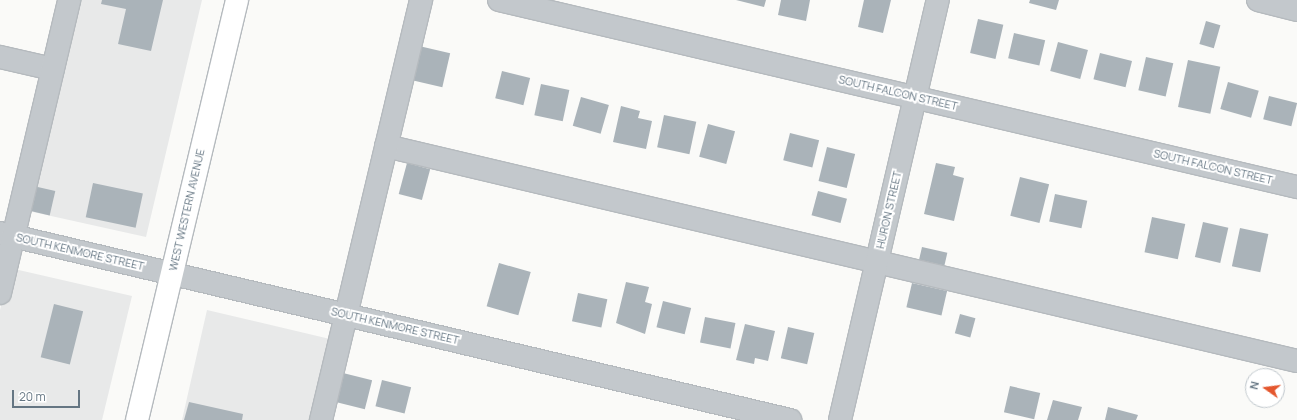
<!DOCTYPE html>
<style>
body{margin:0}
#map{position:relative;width:1297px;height:420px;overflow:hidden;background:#fafaf8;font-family:Manrope,sans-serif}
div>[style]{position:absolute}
.built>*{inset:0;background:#e8e9e9}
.building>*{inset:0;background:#aab3b9;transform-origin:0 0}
.roads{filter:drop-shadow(1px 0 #b5babe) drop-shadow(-1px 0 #b5babe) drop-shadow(0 1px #b5babe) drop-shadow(0 -1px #b5babe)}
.minor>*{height:22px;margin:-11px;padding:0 11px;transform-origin:11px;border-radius:11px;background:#c3c8cc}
.major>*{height:22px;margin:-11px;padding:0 11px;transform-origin:11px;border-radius:11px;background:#fff}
span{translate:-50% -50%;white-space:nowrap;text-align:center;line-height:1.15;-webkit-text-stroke:4px #fff;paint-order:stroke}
.street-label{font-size:11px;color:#657683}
.north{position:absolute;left:1245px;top:368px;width:40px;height:40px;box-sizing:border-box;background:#fff;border:1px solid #c1c8cd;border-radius:50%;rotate:284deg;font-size:11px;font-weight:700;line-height:16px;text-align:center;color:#657683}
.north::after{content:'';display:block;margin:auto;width:14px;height:18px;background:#e4572e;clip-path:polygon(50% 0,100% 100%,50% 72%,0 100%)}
.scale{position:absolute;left:12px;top:390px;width:68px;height:18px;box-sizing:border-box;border:2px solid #657683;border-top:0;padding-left:5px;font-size:12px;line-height:14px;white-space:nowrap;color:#657683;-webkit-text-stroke:3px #fff;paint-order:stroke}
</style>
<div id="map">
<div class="built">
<i style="clip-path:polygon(76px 0,202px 0,146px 237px,24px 210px)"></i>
<i style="clip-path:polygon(10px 268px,132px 296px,102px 420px,0 420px,0 310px)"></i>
<i style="clip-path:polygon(207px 310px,330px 339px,311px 420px,182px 420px)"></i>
</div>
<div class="building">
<i style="clip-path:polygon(102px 0,163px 0,151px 51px,118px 44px,126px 9px,101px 4px)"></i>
<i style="clip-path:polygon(736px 0,766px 0,764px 7px)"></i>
<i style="clip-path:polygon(781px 0,810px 0,806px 21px,778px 15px)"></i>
<i style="clip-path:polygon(864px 0,891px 0,883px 33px,858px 27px)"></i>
<i style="clip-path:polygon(1030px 0,1059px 0,1056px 10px,1029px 3px)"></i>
<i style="left:978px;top:19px;width:26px;height:35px;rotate:13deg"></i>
<i style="left:1206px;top:21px;width:15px;height:24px;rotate:16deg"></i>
<i style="left:1014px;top:33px;width:32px;height:26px;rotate:13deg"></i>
<i style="left:1058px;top:42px;width:31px;height:30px;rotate:15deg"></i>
<i style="left:419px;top:46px;width:32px;height:35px;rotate:13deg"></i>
<i style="left:1100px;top:53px;width:33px;height:27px;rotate:14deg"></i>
<i style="left:1146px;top:57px;width:28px;height:34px;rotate:13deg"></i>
<i style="left:1188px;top:60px;width:33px;height:48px;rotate:12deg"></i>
<i style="left:502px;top:71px;width:29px;height:28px;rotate:14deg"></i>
<i style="left:1228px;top:82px;width:32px;height:28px;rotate:16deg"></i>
<i style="left:541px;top:84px;width:29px;height:32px;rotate:12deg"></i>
<i style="left:1269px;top:96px;width:29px;height:24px;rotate:14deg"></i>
<i style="left:581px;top:97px;width:29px;height:30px;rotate:16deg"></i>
<i style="clip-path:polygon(621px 106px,640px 111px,638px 118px,652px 121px,646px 149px,613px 142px)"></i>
<i style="left:664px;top:115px;width:33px;height:33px;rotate:12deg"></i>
<i style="left:708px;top:124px;width:28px;height:34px;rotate:15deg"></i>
<i style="left:790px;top:133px;width:30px;height:28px;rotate:14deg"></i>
<i style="left:827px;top:147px;width:29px;height:35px;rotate:14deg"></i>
<i style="left:407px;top:163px;width:24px;height:32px;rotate:15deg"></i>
<i style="clip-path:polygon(936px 163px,955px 167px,953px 175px,964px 178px,954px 221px,924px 214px)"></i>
<i style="left:1020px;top:177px;width:30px;height:40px;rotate:14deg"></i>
<i style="left:93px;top:183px;width:51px;height:35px;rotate:12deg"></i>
<i style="left:29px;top:185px;width:27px;height:25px;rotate:13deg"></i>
<i style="left:818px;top:191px;width:30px;height:25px;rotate:15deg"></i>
<i style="left:1055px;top:194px;width:33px;height:28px;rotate:12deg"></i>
<i style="left:1152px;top:217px;width:34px;height:36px;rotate:12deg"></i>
<i style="left:1203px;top:222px;width:26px;height:36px;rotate:13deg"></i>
<i style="left:1240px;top:228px;width:29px;height:39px;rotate:12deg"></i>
<i style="left:922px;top:247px;width:26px;height:18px;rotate:13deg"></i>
<i style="left:499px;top:263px;width:33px;height:45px;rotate:16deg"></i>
<i style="clip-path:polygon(626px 282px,649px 287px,645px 302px,652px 304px,645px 334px,616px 323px)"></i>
<i style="left:912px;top:283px;width:36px;height:25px;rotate:13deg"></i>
<i style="left:578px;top:293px;width:30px;height:29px;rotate:12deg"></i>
<i style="left:663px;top:301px;width:29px;height:27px;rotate:14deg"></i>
<i style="left:54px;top:304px;width:30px;height:55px;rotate:14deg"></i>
<i style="left:960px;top:314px;width:16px;height:20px;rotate:15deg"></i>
<i style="left:705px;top:317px;width:31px;height:26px;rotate:11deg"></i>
<i style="clip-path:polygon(745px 324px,775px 331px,768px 361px,755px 358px,754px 364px,736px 360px)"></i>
<i style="left:788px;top:327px;width:27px;height:32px;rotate:13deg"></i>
<i style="left:343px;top:373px;width:30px;height:30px;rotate:14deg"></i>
<i style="left:382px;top:380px;width:30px;height:27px;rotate:14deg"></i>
<i style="left:1010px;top:386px;width:31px;height:27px;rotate:13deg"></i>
<i style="clip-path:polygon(1053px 400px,1082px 407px,1078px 420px,1047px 420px)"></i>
<i style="clip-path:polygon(189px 402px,243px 414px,242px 420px,184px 420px)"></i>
<i style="clip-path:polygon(1108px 407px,1138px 415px,1136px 420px,1105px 420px)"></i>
</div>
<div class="roads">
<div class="minor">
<i style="left:499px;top:0;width:820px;rotate:13.19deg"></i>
<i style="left:1258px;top:0;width:40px;rotate:14.4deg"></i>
<i style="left:0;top:57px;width:54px;rotate:12.8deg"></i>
<i style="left:386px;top:146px;width:936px;rotate:13.28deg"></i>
<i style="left:0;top:233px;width:812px;rotate:13.32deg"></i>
<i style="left:0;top:293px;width:301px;rotate:-76.7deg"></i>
<i style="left:321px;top:420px;width:432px;rotate:-76.6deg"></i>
<i style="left:840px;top:420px;width:431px;rotate:-76.9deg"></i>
</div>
<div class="major">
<i style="left:137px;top:420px;width:432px;rotate:-76.6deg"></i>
</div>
</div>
<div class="street-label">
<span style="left:898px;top:93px;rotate:13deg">SOUTH FALCON STREET</span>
<span style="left:1213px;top:167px;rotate:13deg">SOUTH FALCON STREET</span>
<span style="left:187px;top:210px;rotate:-77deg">WEST WESTERN AVENUE</span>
<span style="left:889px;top:210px;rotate:-77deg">HURON STREET</span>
<span style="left:80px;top:252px;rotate:13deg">SOUTH KENMORE STREET</span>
<span style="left:395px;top:326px;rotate:13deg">SOUTH KENMORE STREET</span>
</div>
<div class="north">N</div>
<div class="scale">20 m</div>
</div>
